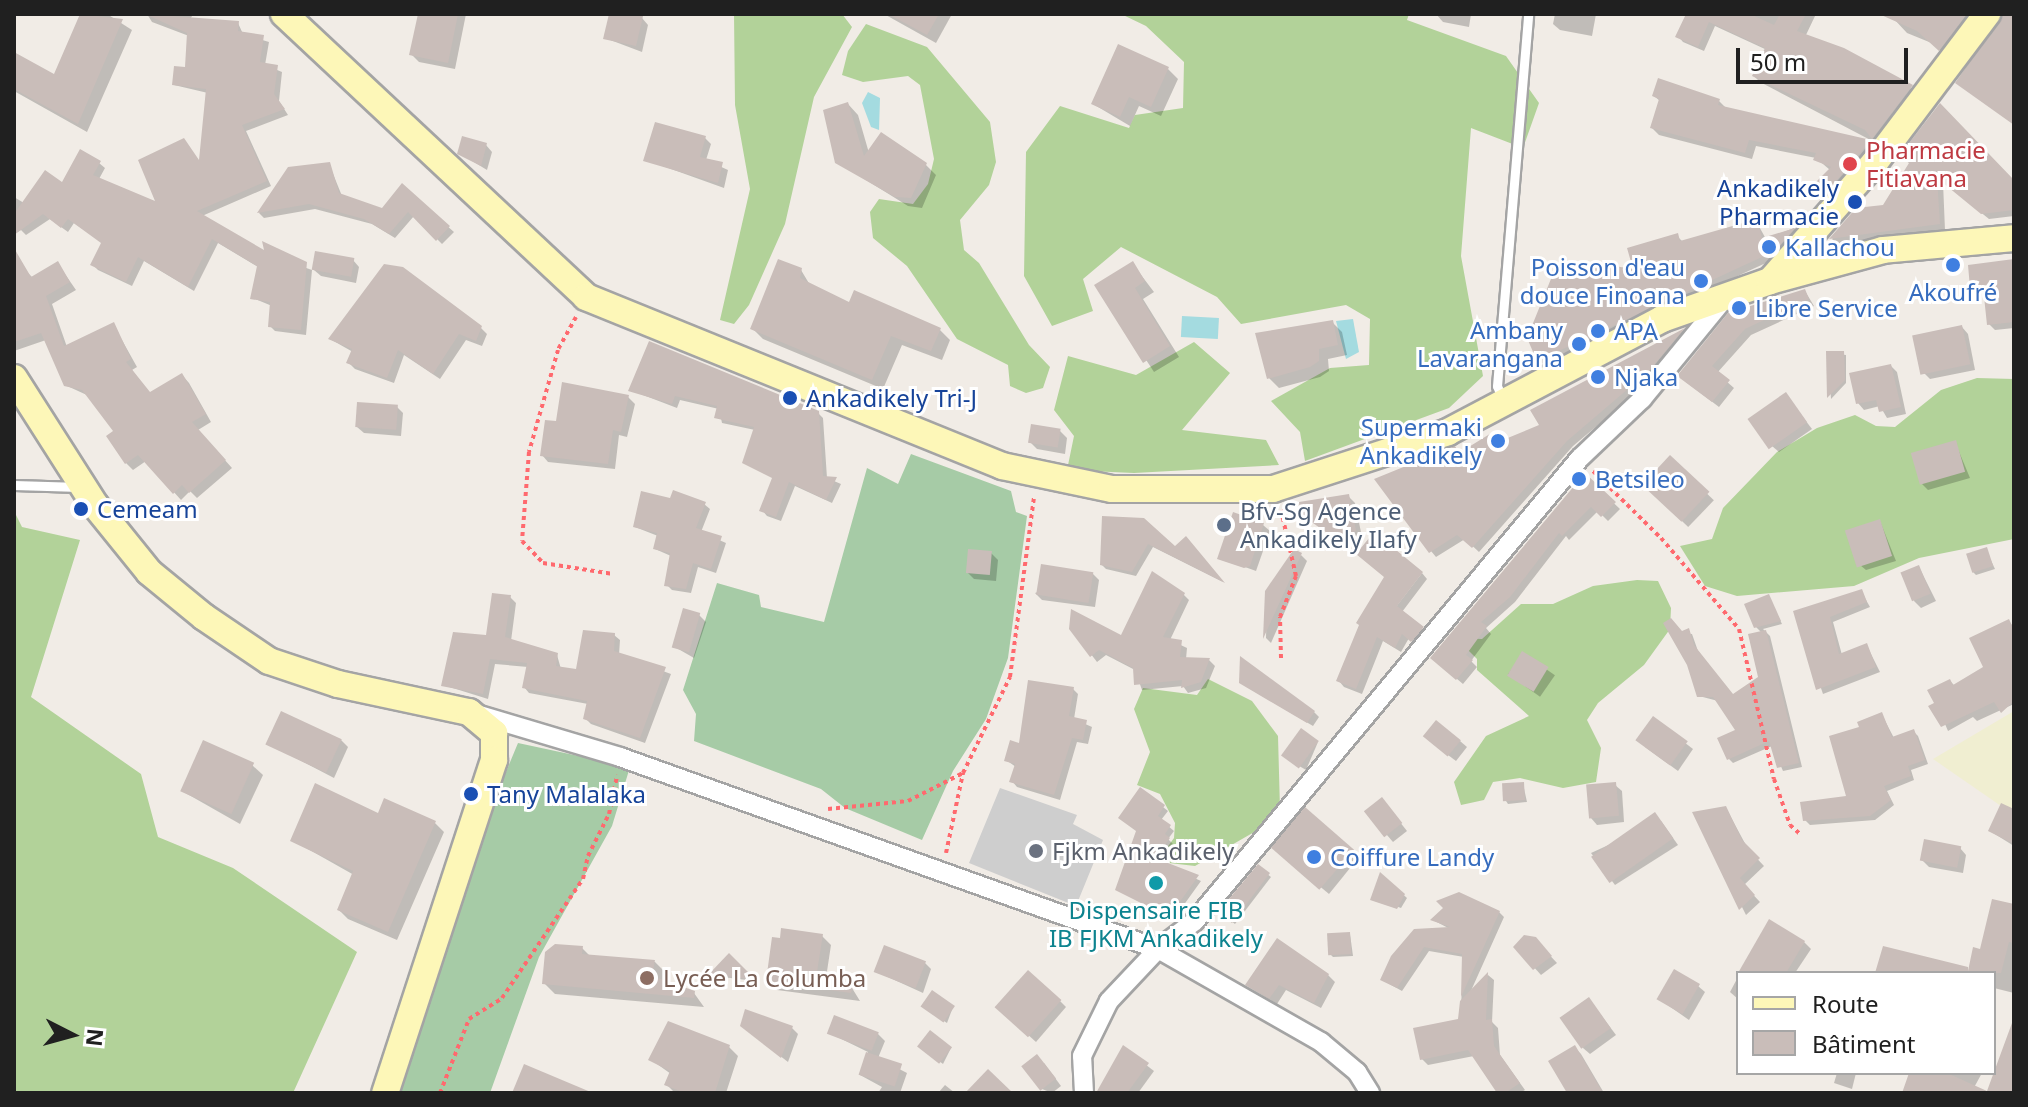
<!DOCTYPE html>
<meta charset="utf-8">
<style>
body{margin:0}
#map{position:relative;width:2028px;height:1107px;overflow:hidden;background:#f1ece6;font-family:"Noto Sans",sans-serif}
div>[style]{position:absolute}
.religious>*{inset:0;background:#cecece}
.farmland>*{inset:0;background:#f0eed1}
.forest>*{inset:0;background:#b2d299}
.cemetery>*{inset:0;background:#a6cba6}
.water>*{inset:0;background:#a4dbe0;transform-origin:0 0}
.shadow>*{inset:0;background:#0003;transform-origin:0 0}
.building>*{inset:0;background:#c9bdb9;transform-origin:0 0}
.path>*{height:4px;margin-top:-2px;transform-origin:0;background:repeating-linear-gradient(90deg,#ff696e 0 4px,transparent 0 8px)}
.roads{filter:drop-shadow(2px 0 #a4a4a4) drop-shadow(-2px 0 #a4a4a4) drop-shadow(0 2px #a4a4a4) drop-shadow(0 -2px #a4a4a4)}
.lane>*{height:9px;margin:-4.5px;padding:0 4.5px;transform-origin:4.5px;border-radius:4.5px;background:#fff}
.street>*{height:18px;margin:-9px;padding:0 9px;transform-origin:9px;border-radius:9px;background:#fff}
.secondary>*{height:26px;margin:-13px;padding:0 13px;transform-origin:13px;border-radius:13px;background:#fdf7b8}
.dots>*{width:22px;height:22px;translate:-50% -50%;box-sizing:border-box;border:4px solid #fff;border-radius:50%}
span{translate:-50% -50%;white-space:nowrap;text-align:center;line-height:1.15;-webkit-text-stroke:6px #fff;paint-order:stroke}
.health-label{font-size:24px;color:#be3a42}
.left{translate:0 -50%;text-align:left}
.transit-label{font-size:24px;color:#164399}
.right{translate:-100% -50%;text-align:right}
.shop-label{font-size:24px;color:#366cbe}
.service-label{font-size:24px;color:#4e5e75}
.worship-label{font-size:24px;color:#5b616d}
.culture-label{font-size:24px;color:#0d838f}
.education-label{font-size:24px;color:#785e54}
.frame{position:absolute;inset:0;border:16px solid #202020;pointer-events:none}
.legend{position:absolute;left:1736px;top:971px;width:260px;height:104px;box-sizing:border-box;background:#fff;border:2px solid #a6a6a6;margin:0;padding:10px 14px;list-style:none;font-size:24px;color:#202020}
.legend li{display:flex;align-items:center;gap:16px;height:40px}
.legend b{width:40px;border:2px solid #a6a6a6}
.north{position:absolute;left:32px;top:995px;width:80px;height:80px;-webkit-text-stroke:6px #fff;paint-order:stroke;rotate:96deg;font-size:22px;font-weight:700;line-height:32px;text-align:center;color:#202020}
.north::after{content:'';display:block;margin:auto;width:28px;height:36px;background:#202020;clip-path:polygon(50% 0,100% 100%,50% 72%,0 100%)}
.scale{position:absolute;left:1736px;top:48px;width:172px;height:36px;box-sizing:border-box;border:4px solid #202020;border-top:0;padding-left:10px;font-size:24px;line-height:28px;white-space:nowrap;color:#202020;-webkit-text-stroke:6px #fff;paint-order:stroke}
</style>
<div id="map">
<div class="religious">
<i style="clip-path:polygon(1000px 788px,1077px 815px,1073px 824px,1103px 840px,1076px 906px,969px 863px)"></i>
</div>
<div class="farmland">
<i style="clip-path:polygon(2014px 711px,2014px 815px,1933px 759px)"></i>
</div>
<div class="forest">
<i style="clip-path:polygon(734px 14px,842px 14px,852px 27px,814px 97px,785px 224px,749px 305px,734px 324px,720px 320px,750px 189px,735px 105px)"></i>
<i style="clip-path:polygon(1121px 14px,1409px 14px,1407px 20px,1506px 56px,1539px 103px,1523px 148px,1471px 128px,1461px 256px,1483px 376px,1449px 408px,1305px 461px,1300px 432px,1271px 401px,1330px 368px,1369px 365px,1370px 319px,1346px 305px,1241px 324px,1217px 297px,1121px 247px,1083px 279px,1093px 311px,1052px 326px,1024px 276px,1026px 152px,1060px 106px,1129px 128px,1135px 115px,1183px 108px,1184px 62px,1146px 26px)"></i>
<i style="clip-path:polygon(866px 24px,927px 47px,990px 122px,996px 162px,989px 185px,960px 220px,964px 250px,979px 263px,1029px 345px,1050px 367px,1043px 388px,1026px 393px,1010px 386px,1008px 365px,957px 339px,907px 266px,873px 238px,870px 212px,879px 199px,913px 204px,928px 184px,934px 159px,920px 85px,908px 76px,863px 82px,842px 75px,848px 51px)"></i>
<i style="clip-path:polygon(1194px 342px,1230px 373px,1182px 430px,1266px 440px,1279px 465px,1134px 473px,1067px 470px,1074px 436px,1054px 410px,1068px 356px,1136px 375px)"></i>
<i style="clip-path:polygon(1977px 378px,2014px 379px,2014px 539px,1919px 558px,1854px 586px,1737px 596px,1705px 586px,1680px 546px,1712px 539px,1723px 508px,1777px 452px,1817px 428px,1855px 415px,1876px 426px,1895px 427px,1941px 390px)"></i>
<i style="clip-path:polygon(14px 511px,22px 527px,80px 540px,31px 697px,141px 774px,158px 837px,233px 868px,357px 952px,293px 1093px,14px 1093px)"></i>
<i style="clip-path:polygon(1637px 580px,1658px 581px,1671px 608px,1670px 629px,1644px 665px,1598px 703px,1587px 720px,1601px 748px,1596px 782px,1563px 788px,1520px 778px,1493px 782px,1484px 800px,1461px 805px,1454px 782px,1486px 736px,1529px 716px,1477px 670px,1477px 659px,1456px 638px,1482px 639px,1521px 604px,1553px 604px,1593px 586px)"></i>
<i style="clip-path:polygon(1208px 679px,1252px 701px,1278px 736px,1280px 809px,1263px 827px,1195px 866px,1169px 863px,1161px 856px,1174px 838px,1175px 823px,1160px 794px,1137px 785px,1150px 752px,1134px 709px,1143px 688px,1197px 695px)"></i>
</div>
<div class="cemetery">
<i style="clip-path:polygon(911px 454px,1011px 491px,1016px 512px,1027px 516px,1008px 658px,986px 719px,953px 771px,922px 840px,845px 808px,821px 789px,694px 741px,696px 714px,683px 690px,717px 583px,759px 595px,761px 607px,824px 622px,867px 468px,898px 484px)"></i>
<i style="clip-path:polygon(518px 743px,630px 767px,612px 826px,539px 957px,490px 1093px,399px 1093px,476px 844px)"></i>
</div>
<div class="water">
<i style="clip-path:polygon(868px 92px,880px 98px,879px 130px,871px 127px,862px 103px)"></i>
<i style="left:1182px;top:316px;width:37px;height:21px;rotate:3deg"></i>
<i style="clip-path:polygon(1353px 319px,1359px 352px,1346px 359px,1336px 321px)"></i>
</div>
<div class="shadow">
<i style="clip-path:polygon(82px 14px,107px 14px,132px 30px,87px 132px,14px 91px,14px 55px,55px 77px)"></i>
<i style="clip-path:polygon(147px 14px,193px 14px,191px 18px,238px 23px,243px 34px,269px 42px,265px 65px,282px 72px,279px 101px,288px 115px,246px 131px,271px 186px,202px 216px,266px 254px,312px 270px,306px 335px,275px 331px,270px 326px,272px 306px,253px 298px,258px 267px,218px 243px,194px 291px,144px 261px,132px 286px,98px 270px,93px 265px,103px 243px,74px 223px,68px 232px,50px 219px,26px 235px,21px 230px,14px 234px,14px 197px,24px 203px,99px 163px,105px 168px,99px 179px,159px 204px,201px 163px,208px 93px,174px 85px,186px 69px,189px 36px,152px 22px)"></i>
<i style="clip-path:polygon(420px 14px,466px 14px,455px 69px,419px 62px,411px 54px)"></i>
<i style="clip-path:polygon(611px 14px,642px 18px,648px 25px,642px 52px,605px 38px)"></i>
<i style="clip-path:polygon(884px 14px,952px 14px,936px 43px)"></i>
<i style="clip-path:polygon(1436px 14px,1471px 14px,1469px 27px,1443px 22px)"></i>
<i style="clip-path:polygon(1555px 14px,1596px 14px,1592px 36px,1560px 30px,1553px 24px)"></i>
<i style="clip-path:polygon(1688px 14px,1816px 14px,1805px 37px,1843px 50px,1917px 92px,1878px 144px,1760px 82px,1754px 76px,1767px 50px,1715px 26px,1704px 51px,1683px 42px,1678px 36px)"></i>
<i style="clip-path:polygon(1895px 14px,1964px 14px,1978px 33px,1954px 64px,1934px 44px,1907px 33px,1893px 18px)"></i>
<i style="clip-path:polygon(1168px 69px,1178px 79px,1161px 116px,1139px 106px,1130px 126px,1093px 104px)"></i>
<i style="clip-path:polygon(1654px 96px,1719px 101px,1727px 109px,1870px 142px,1877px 149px,1828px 206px,1811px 190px,1830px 170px,1816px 158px,1756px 146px,1752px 159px,1659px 135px,1652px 128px,1660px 101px)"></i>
<i style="clip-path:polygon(848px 104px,858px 115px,869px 153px,926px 165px,936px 175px,922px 208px,908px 206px,837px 162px)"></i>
<i style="clip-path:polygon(705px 138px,711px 144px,706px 160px,728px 170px,724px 188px,646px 160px)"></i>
<i style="clip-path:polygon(486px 145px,492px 152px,487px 170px,459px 153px)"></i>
<i style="clip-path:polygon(1902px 156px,2014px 183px,2014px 216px,1989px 219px,1943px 182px,1945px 230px,1837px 244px,1832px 239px,1857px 210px,1884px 207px,1911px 164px)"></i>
<i style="clip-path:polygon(329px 164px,342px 196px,382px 211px,402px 186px,454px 232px,442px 244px,414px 216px,395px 238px,372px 224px,315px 209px,264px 218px,259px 213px,289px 169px)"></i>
<i style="clip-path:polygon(1756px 221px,1766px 239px,1794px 228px,1798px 233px,1781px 256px,1544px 365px,1539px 360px,1588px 278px,1636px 272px,1677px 236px,1683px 242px)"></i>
<i style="clip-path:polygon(353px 260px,359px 267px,356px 283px,321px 276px,314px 270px)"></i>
<i style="clip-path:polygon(2014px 261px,2014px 328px,1995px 330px,1989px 324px,1986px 293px,1972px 287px)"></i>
<i style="clip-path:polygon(1132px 263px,1154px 292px,1143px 299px,1179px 357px,1154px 372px,1097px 285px)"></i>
<i style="clip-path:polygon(58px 264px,76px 290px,52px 304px,67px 347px,113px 324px,137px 367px,132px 370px,150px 394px,182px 375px,189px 383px,211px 422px,198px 430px,232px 468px,197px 498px,190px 491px,181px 500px,146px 461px,133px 470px,126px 463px,116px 431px,89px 396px,65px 385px,46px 340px,14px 351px,14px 274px,25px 270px,33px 278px)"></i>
<i style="clip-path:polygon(801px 270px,810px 285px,850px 304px,940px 330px,950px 340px,942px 360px,902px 345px,883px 389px,763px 339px,753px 329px)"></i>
<i style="clip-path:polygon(1805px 291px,1814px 306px,1751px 335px,1717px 373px,1734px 388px,1719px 407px,1686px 382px,1730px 314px)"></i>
<i style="clip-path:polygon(1332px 322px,1342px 332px,1347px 355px,1328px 359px,1329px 371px,1320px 377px,1279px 388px,1269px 378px)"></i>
<i style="clip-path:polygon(1962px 327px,1968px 334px,1975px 370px,1930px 379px,1924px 373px)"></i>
<i style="clip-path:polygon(481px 328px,487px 334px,482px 346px,466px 340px,440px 379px,404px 355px,394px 383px,355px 369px,349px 363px,353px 352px,330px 339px)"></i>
<i style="clip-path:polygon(1684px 330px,1689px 335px,1655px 377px,1573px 446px,1479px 552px,1465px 539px,1436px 557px,1431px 551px,1455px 449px,1461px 454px,1493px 435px,1500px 443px,1541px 426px)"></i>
<i style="clip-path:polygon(1828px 353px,1846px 355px,1846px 383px,1831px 399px)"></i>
<i style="clip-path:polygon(1891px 366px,1897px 372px,1906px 414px,1887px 418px,1880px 406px,1864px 410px,1858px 403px)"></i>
<i style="clip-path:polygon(630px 390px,818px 413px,823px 418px,827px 478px,841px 484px,832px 503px,795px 486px,781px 521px,767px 516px,762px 510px,780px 485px,755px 430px,722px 423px,719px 409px,680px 400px,677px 408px)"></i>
<i style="clip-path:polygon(1786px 395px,1812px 429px,1779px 452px,1772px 446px)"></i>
<i style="clip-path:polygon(628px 397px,635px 404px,627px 437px,619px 435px,615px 469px,548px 462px,542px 455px,558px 424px)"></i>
<i style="clip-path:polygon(397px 407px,403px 413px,401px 436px,364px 433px,357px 427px)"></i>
<i style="clip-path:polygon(1060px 431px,1067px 438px,1065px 454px,1037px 449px,1030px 442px)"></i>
<i style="clip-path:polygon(1955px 442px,1970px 478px,1928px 490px,1921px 483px)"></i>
<i style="left:1670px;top:458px;width:61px;height:37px;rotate:44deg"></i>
<i style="clip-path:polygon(1585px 476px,1620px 509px,1608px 521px,1598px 511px,1569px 540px,1566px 536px,1515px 602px,1486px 628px,1491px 634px,1471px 661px,1477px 667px,1463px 684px,1438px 663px)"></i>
<i style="clip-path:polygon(1349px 497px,1355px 503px,1362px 537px,1341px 543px,1302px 513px)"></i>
<i style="clip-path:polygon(704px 504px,710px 509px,701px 532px,726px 543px,716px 573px,698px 567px,691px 593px,672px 590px,667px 585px,671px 556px,655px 549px,658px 536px,635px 527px)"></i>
<i style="clip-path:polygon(1104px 518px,1175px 548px,1190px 543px,1223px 582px,1153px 547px,1136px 576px,1106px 569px,1102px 565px)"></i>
<i style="clip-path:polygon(1880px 521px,1896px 561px,1866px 570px,1860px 565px)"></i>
<i style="clip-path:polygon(1263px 525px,1270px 531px,1256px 571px,1220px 558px)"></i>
<i style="clip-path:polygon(1986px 550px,1995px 569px,1976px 575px,1973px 572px)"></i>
<i style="clip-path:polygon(991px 553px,998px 560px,996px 581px,974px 579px,967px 572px)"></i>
<i style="clip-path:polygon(1301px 555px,1307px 561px,1271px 643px,1266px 638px,1267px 591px)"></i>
<i style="clip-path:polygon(1919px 567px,1936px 601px,1921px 608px,1914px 601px)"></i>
<i style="clip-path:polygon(1092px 573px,1099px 580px,1095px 607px,1042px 600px,1035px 593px)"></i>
<i style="clip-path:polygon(1422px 573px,1427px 579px,1402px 612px,1428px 634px,1418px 646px,1409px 638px,1401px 652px,1383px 641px,1362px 694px,1344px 687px,1339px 681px)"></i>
<i style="clip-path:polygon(1861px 591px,1870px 607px,1833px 622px,1842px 655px,1867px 646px,1880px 672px,1823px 694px,1795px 612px)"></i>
<i style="clip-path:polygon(1183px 594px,1189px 600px,1170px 640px,1187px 648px,1186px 659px,1209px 660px,1215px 666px,1206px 688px,1188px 693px,1183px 686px,1142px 690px,1135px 670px,1106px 655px,1097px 662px,1071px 628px,1122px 638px)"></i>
<i style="clip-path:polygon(510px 597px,516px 603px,511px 641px,557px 655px,561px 669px,577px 671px,614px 635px,620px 640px,619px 655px,671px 674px,645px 743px,591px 724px,585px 718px,588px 704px,529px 693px,524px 687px,528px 667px,495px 664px,488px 699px,443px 685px,488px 637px)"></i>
<i style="clip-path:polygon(1769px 597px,1782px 624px,1763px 629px,1770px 636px,1802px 767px,1783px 771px,1772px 746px,1733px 763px,1729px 759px,1738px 731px,1718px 701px,1699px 696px,1682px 633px,1692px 634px,1698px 651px,1733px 696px,1760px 678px,1762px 633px,1756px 627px)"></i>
<i style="clip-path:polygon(699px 615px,706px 622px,694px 658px,673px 646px)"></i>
<i style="clip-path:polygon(2009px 622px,2014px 627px,2014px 704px,1977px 721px,1973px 717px,1948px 731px,1936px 703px,1950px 681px,1955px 686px,1985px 667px)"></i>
<i style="left:1523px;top:653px;width:39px;height:26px;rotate:35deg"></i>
<i style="clip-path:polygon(1242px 659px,1314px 712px,1319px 717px,1313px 726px,1247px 687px)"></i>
<i style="clip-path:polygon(1073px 689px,1078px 694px,1074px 719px,1092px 727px,1088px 744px,1077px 742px,1060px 800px,1017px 787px,1012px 781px,1016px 767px,1006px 760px)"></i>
<i style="clip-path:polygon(1882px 715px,1894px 738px,1914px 732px,1918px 736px,1928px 764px,1911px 770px,1914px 780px,1887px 791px,1894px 805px,1875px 820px,1810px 825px,1805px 820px,1849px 797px,1862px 728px)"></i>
<i style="clip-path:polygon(1654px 719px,1693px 749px,1678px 771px,1645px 747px)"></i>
<i style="clip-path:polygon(341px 740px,348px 747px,334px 778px,267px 743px)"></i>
<i style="clip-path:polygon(1460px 741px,1467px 747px,1456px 761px,1432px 743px)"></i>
<i style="clip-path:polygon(1318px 742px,1306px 770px,1289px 760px)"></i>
<i style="clip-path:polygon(252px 765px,263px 775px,240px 824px,182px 791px)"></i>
<i style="clip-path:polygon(1523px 784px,1527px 802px,1508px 804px,1506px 801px)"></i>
<i style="clip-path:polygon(1615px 785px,1622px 791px,1624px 822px,1597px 825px,1591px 818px)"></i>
<i style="clip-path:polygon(1141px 790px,1168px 811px,1161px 820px,1174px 831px,1168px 839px,1173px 844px,1159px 862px,1201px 881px,1173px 920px,1118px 890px,1138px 831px)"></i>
<i style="clip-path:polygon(1388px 807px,1407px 831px,1393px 842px,1367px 812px)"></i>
<i style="clip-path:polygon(1726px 808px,1748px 849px,1764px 866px,1744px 885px,1760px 902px,1746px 915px,1695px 813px)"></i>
<i style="clip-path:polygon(2014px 811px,2014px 846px,1990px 831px)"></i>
<i style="clip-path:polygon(379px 816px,434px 822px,444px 832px,397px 940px,348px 919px,339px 910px,354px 875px,292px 840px)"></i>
<i style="clip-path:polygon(1661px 821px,1678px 845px,1615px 885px,1591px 853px)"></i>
<i style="clip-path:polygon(1960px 848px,1966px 855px,1963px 873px,1929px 867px,1922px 860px)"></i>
<i style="clip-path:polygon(1353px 851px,1359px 857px,1329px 894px,1281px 854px)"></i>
<i style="clip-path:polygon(1258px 867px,1271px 877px,1235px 924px,1220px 912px)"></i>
<i style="clip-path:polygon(1381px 875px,1407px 898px,1401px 908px,1373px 898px)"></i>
<i style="clip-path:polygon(2014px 906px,2014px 993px,1994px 988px,1994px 973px,1969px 973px)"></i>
<i style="clip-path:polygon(1499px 912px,1504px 917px,1470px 993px,1488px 975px,1494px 980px,1492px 1022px,1498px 1028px,1500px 1055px,1525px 1090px,1520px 1093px,1500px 1093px,1474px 1056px,1428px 1065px,1422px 1059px,1460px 1021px,1464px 957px,1429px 951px,1402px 991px,1382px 980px,1392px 957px,1450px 929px,1433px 920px)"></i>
<i style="clip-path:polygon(1350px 934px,1353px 956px,1333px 957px,1330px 954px)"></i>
<i style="clip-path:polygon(822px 936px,831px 945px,826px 978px,852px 988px,860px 1001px,777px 990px,768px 981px)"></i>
<i style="clip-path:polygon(1804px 942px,1811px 949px,1795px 973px,1740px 973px)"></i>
<i style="clip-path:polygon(1516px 947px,1542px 947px,1557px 963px,1541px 975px)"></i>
<i style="clip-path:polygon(582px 948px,590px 956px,655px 962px,665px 972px,663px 982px,694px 993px,704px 1007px,555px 994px,544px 983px)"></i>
<i style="clip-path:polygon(729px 956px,755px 981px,714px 976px)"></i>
<i style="clip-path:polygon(925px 963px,931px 969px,923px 993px,877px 972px)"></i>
<i style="clip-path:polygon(1328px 975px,1335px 982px,1321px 1008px,1286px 990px,1277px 1004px,1248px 985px)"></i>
<i style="clip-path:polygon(1738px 977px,1738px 999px,1730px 992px)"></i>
<i style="clip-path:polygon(1698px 986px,1705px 992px,1689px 1020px,1659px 999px)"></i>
<i style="clip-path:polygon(1589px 999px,1616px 1035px,1590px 1054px,1583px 1048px)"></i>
<i style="clip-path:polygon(1060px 1001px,1066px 1007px,1036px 1042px,1004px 1013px)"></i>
<i style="clip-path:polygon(953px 1007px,947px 1023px,926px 1009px)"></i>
<i style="clip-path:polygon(2014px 1023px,2014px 1093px,1996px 1093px,2004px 1052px)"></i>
<i style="clip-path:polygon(791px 1027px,798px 1034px,788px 1062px,749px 1032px)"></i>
<i style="clip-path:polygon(829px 1033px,878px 1034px,885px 1041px,878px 1058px,907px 1073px,900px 1093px,878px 1093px,882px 1087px,860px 1075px,868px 1052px)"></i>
<i style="clip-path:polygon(729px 1047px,738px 1056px,726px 1093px,675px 1093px,667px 1085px,671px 1074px,650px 1059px)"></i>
<i style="clip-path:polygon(951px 1048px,943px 1064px,923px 1049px)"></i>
<i style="clip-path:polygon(1124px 1048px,1154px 1071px,1138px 1093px,1097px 1093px)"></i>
<i style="clip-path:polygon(1575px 1048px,1581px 1054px,1604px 1093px,1569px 1093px)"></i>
<i style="clip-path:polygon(1044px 1063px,1061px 1086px,1052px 1093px,1042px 1089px)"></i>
<i style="clip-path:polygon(1837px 1073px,1856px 1073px,1852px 1089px,1834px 1083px)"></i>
<i style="clip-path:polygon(1911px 1073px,1949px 1074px,1982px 1073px,1971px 1093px,1906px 1093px)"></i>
<i style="clip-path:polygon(945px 1085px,955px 1093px,938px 1093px)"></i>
</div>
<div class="building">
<i style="clip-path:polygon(80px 14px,123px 19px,78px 124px,14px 89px,14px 52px,54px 74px)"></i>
<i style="clip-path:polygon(145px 14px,239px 21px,238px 31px,264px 35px,260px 62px,278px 65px,274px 94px,285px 109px,242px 125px,267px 181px,197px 211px,264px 250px,262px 241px,307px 262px,301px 330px,268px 327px,270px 302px,250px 299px,257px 266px,212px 239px,188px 287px,138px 257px,126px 282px,90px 265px,101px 243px,68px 219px,61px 228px,43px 214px,14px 235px,14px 214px,45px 170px,62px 182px,80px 149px,101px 161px,93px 175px,155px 201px,138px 160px,184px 138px,199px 160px,206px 89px,172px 85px,174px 66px,185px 67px,187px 33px)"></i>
<i style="clip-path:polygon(418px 14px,458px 14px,448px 63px,409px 55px)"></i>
<i style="clip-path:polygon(609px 14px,643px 16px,636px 46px,603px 39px)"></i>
<i style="clip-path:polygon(888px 14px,939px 14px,927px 35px)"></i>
<i style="clip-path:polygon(1686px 14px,1750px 14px,1774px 25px,1780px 14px,1806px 14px,1797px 31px,1844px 48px,1913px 85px,1872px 139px,1865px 130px,1752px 76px,1765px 48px,1709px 22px,1698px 47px,1675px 37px)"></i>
<i style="clip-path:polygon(1879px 14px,1967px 14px,1939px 51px,1917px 31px)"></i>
<i style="clip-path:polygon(2003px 14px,2014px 14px,2014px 125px,1955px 83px)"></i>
<i style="clip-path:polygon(1118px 44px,1169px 67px,1151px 107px,1129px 97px,1120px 117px,1091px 104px)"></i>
<i style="clip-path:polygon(1658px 78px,1720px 99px,1718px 105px,1871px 140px,1820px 200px,1808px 190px,1831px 167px,1813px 160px,1816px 153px,1749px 140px,1745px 153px,1650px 128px,1659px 99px,1652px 96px)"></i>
<i style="clip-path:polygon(848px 102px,864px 156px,881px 132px,927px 163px,911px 198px,895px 197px,835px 163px,823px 110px)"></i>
<i style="clip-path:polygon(1940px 103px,2014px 180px,2014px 210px,1981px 214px,1937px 178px,1940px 224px,1829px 239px,1856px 208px,1883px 205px,1909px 163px,1899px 156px)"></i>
<i style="clip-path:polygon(655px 122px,706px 136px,700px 157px,723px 162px,718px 183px,643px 161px)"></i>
<i style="clip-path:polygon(462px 136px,487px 143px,481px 166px,457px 154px)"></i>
<i style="clip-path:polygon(330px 162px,339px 193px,382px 208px,402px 183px,450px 226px,436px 241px,408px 212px,389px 234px,364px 219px,309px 204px,257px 213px,288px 167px)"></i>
<i style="clip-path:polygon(1757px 219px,1762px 238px,1795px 228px,1775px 251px,1537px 361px,1527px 338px,1557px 264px,1586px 276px,1589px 262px,1633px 269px,1627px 248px,1678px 233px,1680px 241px)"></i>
<i style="clip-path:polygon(14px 248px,31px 277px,58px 261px,70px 282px,46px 296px,64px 346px,114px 322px,131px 359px,126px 362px,150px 392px,182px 373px,206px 414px,192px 422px,226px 460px,189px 493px,182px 485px,173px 494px,138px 455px,125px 464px,106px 436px,113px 431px,82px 390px,64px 386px,41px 333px,14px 342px)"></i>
<i style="left:315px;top:251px;width:40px;height:19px;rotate:10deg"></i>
<i style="clip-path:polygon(778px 259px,802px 268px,800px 278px,849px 302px,854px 290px,941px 328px,931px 351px,891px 336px,872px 380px,750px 329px)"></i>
<i style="clip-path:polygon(2014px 259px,2014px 322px,1987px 325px,1983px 287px,1970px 288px,1968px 265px)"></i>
<i style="clip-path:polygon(1133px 261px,1145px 281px,1135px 288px,1170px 346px,1143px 363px,1094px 285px)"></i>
<i style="clip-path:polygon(384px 264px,403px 267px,482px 326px,476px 341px,459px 334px,433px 374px,398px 350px,387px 378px,346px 363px,352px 349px,328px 339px)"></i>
<i style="clip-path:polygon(1805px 289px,1809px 299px,1745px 329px,1712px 366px,1730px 380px,1712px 402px,1677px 376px,1728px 313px)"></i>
<i style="clip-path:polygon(1333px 320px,1338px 345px,1319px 349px,1319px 361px,1310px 367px,1267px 379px,1255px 333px)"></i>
<i style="left:1962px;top:325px;width:40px;height:51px;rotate:78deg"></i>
<i style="clip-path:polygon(1685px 328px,1649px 371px,1567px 441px,1472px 548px,1457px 535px,1429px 553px,1374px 479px,1455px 446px,1459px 453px,1493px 432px,1498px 442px,1539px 425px,1530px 410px)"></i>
<i style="clip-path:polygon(649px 341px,819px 411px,823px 476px,837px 477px,826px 500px,789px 482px,776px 517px,759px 511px,772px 478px,742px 463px,754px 427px,714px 418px,717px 406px,675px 396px,672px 404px,628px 391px)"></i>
<i style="clip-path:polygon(1826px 351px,1844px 351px,1845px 380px,1827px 398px)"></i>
<i style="clip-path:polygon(1891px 364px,1901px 407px,1879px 412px,1876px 400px,1856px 404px,1849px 373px)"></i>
<i style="clip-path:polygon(562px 382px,629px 395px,621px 432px,613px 430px,608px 464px,540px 456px,545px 420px,556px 421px)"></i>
<i style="left:1786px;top:392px;width:37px;height:47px;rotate:55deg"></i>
<i style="left:357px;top:402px;width:41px;height:25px;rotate:4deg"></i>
<i style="left:1031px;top:424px;width:30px;height:19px;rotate:9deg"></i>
<i style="left:1956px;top:440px;width:33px;height:47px;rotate:74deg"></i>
<i style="left:1670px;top:455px;width:54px;height:41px;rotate:43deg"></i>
<i style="clip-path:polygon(1585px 473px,1616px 502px,1601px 517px,1591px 507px,1562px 536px,1559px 533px,1510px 597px,1481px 622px,1487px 626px,1466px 655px,1473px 660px,1456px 680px,1430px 658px)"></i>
<i style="clip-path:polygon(673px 490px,706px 502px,696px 528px,722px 536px,711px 569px,693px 563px,686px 589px,664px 586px,670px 553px,653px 549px,657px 533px,633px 527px,641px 491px,670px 498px)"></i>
<i style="clip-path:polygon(1349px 494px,1356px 531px,1333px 537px,1300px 514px,1299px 502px)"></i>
<i style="clip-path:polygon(1233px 512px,1264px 523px,1250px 566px,1244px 568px,1217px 559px)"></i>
<i style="clip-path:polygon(1102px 516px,1144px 518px,1175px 546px,1186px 536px,1225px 583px,1148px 544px,1132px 572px,1100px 565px)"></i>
<i style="left:1880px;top:519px;width:39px;height:37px;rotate:72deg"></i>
<i style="clip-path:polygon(1374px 532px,1423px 572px,1397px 606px,1424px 627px,1411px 642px,1402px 634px,1395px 648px,1377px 637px,1356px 689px,1336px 681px,1359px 625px,1356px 623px,1384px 577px,1356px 554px)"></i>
<i style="left:1987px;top:547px;width:20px;height:22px;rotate:72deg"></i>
<i style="left:968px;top:549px;width:24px;height:24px;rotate:5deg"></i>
<i style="clip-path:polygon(1294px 549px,1302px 553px,1263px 639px,1265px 591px)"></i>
<i style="left:1041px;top:564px;width:53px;height:31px;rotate:9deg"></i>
<i style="left:1919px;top:565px;width:31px;height:20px;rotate:68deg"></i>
<i style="clip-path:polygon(1152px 571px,1185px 593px,1163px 637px,1182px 640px,1180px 657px,1210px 658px,1201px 682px,1181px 688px,1182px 680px,1134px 685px,1133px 668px,1099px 650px,1090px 657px,1069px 629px,1071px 609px,1121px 635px)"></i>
<i style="clip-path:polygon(1862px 589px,1867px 602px,1830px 617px,1839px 654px,1867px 643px,1876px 667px,1816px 690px,1793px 611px)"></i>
<i style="clip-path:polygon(492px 593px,511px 595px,505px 637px,558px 653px,556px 666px,576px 669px,583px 630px,615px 633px,614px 651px,666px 667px,640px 738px,583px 719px,587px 701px,522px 688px,527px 663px,490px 659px,483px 694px,441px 686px,453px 632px,486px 635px)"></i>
<i style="clip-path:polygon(1769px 594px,1781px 621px,1754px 628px,1744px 604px)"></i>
<i style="left:683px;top:608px;width:18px;height:41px;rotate:16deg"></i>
<i style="clip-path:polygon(1671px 618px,1682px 631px,1689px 628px,1694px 645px,1733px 694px,1758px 677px,1748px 634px,1766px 630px,1799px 763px,1777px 768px,1769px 741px,1727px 760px,1717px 738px,1735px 730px,1713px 697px,1697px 697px,1687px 665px,1663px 623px)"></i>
<i style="clip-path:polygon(2009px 619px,2014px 630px,2014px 701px,2001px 713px,1994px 702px,1941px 727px,1928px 706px,1934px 703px,1927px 690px,1950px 679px,1953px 685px,1983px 667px,1969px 638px)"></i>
<i style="left:1522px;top:651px;width:31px;height:29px;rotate:31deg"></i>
<i style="clip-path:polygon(1240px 656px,1315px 711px,1307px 723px,1239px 683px)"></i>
<i style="clip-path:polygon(1028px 680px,1074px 687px,1069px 716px,1087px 720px,1083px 740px,1072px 738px,1054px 795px,1009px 782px,1015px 764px,1004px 761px,1010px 740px,1019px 743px)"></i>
<i style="left:281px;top:711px;width:67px;height:37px;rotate:25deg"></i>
<i style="clip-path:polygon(1882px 712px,1892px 737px,1914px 729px,1925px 760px,1908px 766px,1911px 776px,1884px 786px,1891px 800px,1870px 816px,1803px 821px,1800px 802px,1846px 796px,1829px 736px,1859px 727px,1857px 722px)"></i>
<i style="left:1653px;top:716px;width:43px;height:30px;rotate:36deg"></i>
<i style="left:1436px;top:720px;width:32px;height:21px;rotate:39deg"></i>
<i style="left:1301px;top:728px;width:22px;height:34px;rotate:36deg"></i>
<i style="left:203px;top:740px;width:56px;height:56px;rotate:24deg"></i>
<i style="left:1524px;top:782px;width:18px;height:22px;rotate:87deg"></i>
<i style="left:1616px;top:782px;width:34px;height:30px;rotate:85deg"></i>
<i style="clip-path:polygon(315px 783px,378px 813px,384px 798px,436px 821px,388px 932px,337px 910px,353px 871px,290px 841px)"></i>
<i style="clip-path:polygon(1140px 787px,1165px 805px,1158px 816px,1171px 825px,1165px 834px,1170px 838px,1155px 858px,1199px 875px,1169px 917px,1115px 890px,1136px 831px,1118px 818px)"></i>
<i style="left:1382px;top:797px;width:33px;height:23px;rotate:52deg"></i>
<i style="clip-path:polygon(2001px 803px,2014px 809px,2014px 844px,1988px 831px)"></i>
<i style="clip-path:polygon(1726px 806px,1742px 840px,1760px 858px,1740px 878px,1755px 895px,1739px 910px,1692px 812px)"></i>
<i style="left:1305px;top:807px;width:65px;height:53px;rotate:41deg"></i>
<i style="left:1655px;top:812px;width:32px;height:78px;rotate:55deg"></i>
<i style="left:1924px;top:839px;width:38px;height:22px;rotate:11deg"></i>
<i style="clip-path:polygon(1258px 864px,1270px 873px,1232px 923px,1218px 912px)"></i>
<i style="clip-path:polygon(1380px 872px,1405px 894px,1397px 909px,1370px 900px)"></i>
<i style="clip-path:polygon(1459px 892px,1500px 911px,1461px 997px,1462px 954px,1424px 947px,1397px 988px,1380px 980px,1391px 956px,1414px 929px,1450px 927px,1430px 920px,1443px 908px,1436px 901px)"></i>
<i style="clip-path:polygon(1992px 899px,2014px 904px,2014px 943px,2009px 942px,2001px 973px,1875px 973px,1883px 946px,1968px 967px,1968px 971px,1973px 947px,1980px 949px)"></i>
<i style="clip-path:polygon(1769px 919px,1805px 941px,1786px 973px,1738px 973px)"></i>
<i style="clip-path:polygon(781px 928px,823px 934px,817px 972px,853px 986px,851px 993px,766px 981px,772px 937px,780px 938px)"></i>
<i style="left:1350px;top:932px;width:22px;height:23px;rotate:87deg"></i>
<i style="clip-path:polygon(1524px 935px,1536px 937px,1552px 956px,1533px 970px,1513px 947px)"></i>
<i style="clip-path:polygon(1277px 938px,1329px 974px,1314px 1003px,1279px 985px,1269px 999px,1245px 985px)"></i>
<i style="clip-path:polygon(555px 944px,583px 946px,582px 954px,655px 960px,652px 976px,695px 991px,694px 998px,542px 984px,545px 952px)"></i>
<i style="left:884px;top:945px;width:45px;height:29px;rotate:21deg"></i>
<i style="clip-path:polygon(729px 953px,756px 980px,709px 974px)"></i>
<i style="left:1674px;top:969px;width:30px;height:35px;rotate:30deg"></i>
<i style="left:1028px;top:970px;width:45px;height:50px;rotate:42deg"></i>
<i style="clip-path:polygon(1488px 972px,1486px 1020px,1492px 1019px,1494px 1046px,1520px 1083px,1505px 1093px,1497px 1093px,1468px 1050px,1420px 1060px,1413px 1028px,1458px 1019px,1460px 1001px)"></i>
<i style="left:932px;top:990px;width:28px;height:20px;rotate:35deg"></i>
<i style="left:1589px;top:997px;width:38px;height:36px;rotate:55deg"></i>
<i style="clip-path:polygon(745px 1009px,793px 1026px,781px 1058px,740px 1026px)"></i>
<i style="left:834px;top:1015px;width:48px;height:20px;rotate:21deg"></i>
<i style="clip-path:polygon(668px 1021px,730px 1045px,715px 1093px,685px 1093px,664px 1085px,670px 1071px,648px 1060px)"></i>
<i style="clip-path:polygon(2012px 1023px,2014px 1093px,1902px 1093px,1909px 1073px,1947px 1073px,1987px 1091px)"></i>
<i style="left:930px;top:1030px;width:28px;height:21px;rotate:38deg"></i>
<i style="clip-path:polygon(1123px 1045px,1149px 1063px,1127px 1093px,1096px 1093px)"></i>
<i style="clip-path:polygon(1575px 1045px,1603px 1093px,1567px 1093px,1548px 1061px)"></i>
<i style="left:866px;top:1052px;width:38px;height:24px;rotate:18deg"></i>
<i style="left:1037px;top:1054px;width:31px;height:20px;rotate:52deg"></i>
<i style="clip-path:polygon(524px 1064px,593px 1093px,512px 1093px)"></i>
<i style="clip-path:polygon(988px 1069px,1013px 1093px,965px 1093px)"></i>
</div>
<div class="path">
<i style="left:576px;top:317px;width:38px;rotate:119deg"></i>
<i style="left:558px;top:350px;width:106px;rotate:105.9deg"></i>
<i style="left:529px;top:452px;width:89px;rotate:94.5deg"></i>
<i style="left:522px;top:541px;width:30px;rotate:46deg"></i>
<i style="left:543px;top:563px;width:71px;rotate:8.9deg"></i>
<i style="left:1593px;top:471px;width:95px;rotate:44.6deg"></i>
<i style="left:1661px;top:538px;width:120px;rotate:49.4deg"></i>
<i style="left:1739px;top:629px;width:154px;rotate:76.9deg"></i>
<i style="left:1774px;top:779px;width:49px;rotate:70.8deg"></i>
<i style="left:1790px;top:825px;width:15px;rotate:42deg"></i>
<i style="left:1281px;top:658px;width:41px;rotate:-91.4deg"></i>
<i style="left:1280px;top:617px;width:44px;rotate:-68.7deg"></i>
<i style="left:1296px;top:576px;width:68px;rotate:-102.8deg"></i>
<i style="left:828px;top:809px;width:80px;rotate:-5.7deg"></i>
<i style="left:908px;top:801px;width:62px;rotate:-27deg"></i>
<i style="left:963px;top:773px;width:107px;rotate:-63.9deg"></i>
<i style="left:1010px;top:677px;width:182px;rotate:-82.4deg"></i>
<i style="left:946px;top:853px;width:82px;rotate:-78deg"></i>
<i style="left:440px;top:1093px;width:79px;rotate:-68.6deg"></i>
<i style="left:469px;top:1019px;width:39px;rotate:-32deg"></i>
<i style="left:502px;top:998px;width:144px;rotate:-55.8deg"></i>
<i style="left:583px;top:879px;width:24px;rotate:-78deg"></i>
<i style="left:588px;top:856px;width:47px;rotate:-63.4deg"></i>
<i style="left:609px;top:814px;width:40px;rotate:-78deg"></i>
</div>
<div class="roads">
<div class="lane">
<i style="left:1503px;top:400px;width:15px;rotate:-113deg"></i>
<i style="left:1497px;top:386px;width:373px;rotate:-85.2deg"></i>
<i style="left:14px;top:485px;width:66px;rotate:1.7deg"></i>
</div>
<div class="street">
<i style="left:476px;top:714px;width:150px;rotate:16.6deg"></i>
<i style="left:620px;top:757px;width:571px;rotate:19.64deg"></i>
<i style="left:1158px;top:949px;width:188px;rotate:29.7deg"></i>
<i style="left:1321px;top:1042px;width:47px;rotate:39.8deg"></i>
<i style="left:1357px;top:1072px;width:25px;rotate:58deg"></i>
<i style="left:1084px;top:1093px;width:37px;rotate:-93deg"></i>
<i style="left:1082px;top:1056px;width:61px;rotate:-63.9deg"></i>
<i style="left:1109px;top:1001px;width:71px;rotate:-46.7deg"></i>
<i style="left:1158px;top:949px;width:46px;rotate:-37.1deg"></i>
<i style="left:1195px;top:921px;width:602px;rotate:-50.26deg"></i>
<i style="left:1580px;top:458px;width:86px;rotate:-43.6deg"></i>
<i style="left:1642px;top:399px;width:129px;rotate:-50.6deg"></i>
</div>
<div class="secondary">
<i style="left:284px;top:14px;width:414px;rotate:43.1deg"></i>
<i style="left:586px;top:297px;width:449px;rotate:22.1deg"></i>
<i style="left:1002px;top:466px;width:112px;rotate:11.8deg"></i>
<i style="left:1112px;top:489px;width:161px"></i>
<i style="left:1273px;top:489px;width:184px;rotate:-18deg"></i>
<i style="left:1448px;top:432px;width:242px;rotate:-27.8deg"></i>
<i style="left:1662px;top:319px;width:114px;rotate:-19.4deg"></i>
<i style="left:1770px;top:281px;width:117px;rotate:-15.3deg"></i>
<i style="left:1883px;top:250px;width:132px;rotate:-5.2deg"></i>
<i style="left:1770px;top:281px;width:159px;rotate:-48.6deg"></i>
<i style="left:1875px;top:162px;width:186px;rotate:-52.9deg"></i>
<i style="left:14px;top:378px;width:151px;rotate:57.5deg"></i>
<i style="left:95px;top:505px;width:86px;rotate:51.1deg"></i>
<i style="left:149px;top:572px;width:71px;rotate:39.3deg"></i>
<i style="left:204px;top:617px;width:78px;rotate:34.1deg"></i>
<i style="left:269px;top:661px;width:73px;rotate:18.4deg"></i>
<i style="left:338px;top:684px;width:134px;rotate:12.1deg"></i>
<i style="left:469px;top:712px;width:33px;rotate:40deg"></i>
<i style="left:494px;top:733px;width:27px;rotate:90deg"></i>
<i style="left:494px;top:760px;width:350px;rotate:108.1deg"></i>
</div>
</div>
<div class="dots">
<i style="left:1850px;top:164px;background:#e0444e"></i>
<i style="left:1855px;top:202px;background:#1a4fb4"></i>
<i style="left:1769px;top:247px;background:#3f7fe0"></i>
<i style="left:1953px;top:265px;background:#3f7fe0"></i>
<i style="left:1701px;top:281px;background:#3f7fe0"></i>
<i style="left:1739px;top:308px;background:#3f7fe0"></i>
<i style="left:1598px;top:331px;background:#3f7fe0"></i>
<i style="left:1579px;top:344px;background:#3f7fe0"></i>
<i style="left:1598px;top:377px;background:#3f7fe0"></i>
<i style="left:790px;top:398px;background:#1a4fb4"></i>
<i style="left:1498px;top:441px;background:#3f7fe0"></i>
<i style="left:1579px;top:479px;background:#3f7fe0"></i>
<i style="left:81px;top:509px;background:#1a4fb4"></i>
<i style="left:1224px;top:525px;background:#5c6f8a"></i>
<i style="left:471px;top:794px;background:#1a4fb4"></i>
<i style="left:1036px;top:851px;background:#6b7280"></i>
<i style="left:1314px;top:857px;background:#3f7fe0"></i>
<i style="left:1156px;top:883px;background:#0f9aa8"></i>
<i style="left:647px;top:978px;background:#8d6e63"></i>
</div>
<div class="health-label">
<span class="left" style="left:1866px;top:164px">Pharmacie<br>Fitiavana</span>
</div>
<div class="transit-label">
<span class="right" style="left:1839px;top:202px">Ankadikely<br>Pharmacie</span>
<span class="left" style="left:806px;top:398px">Ankadikely Tri-J</span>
<span class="left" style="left:97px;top:509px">Cemeam</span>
<span class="left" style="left:487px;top:794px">Tany Malalaka</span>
</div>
<div class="shop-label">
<span class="left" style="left:1785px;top:247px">Kallachou</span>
<span class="right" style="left:1685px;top:281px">Poisson d'eau<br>douce Finoana</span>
<span style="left:1953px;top:292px">Akoufré</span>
<span class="left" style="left:1755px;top:308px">Libre Service</span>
<span class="right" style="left:1563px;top:344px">Ambany<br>Lavarangana</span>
<span class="left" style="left:1614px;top:331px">APA</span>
<span class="left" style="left:1614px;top:377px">Njaka</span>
<span class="right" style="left:1482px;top:441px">Supermaki<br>Ankadikely</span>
<span class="left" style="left:1595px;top:479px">Betsileo</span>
<span class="left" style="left:1330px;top:857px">Coiffure Landy</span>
</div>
<div class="service-label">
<span class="left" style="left:1240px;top:525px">Bfv-Sg Agence<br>Ankadikely Ilafy</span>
</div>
<div class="worship-label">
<span class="left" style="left:1052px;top:851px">Fjkm Ankadikely</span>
</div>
<div class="culture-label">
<span style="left:1156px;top:924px">Dispensaire FIB<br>IB FJKM Ankadikely</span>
</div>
<div class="education-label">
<span class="left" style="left:663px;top:978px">Lycée La Columba</span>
</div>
<div class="frame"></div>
<ul class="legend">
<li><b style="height:10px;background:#fdf7b8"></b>Route</li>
<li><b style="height:22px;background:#c9bdb9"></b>Bâtiment</li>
</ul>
<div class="north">N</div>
<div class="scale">50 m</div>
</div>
